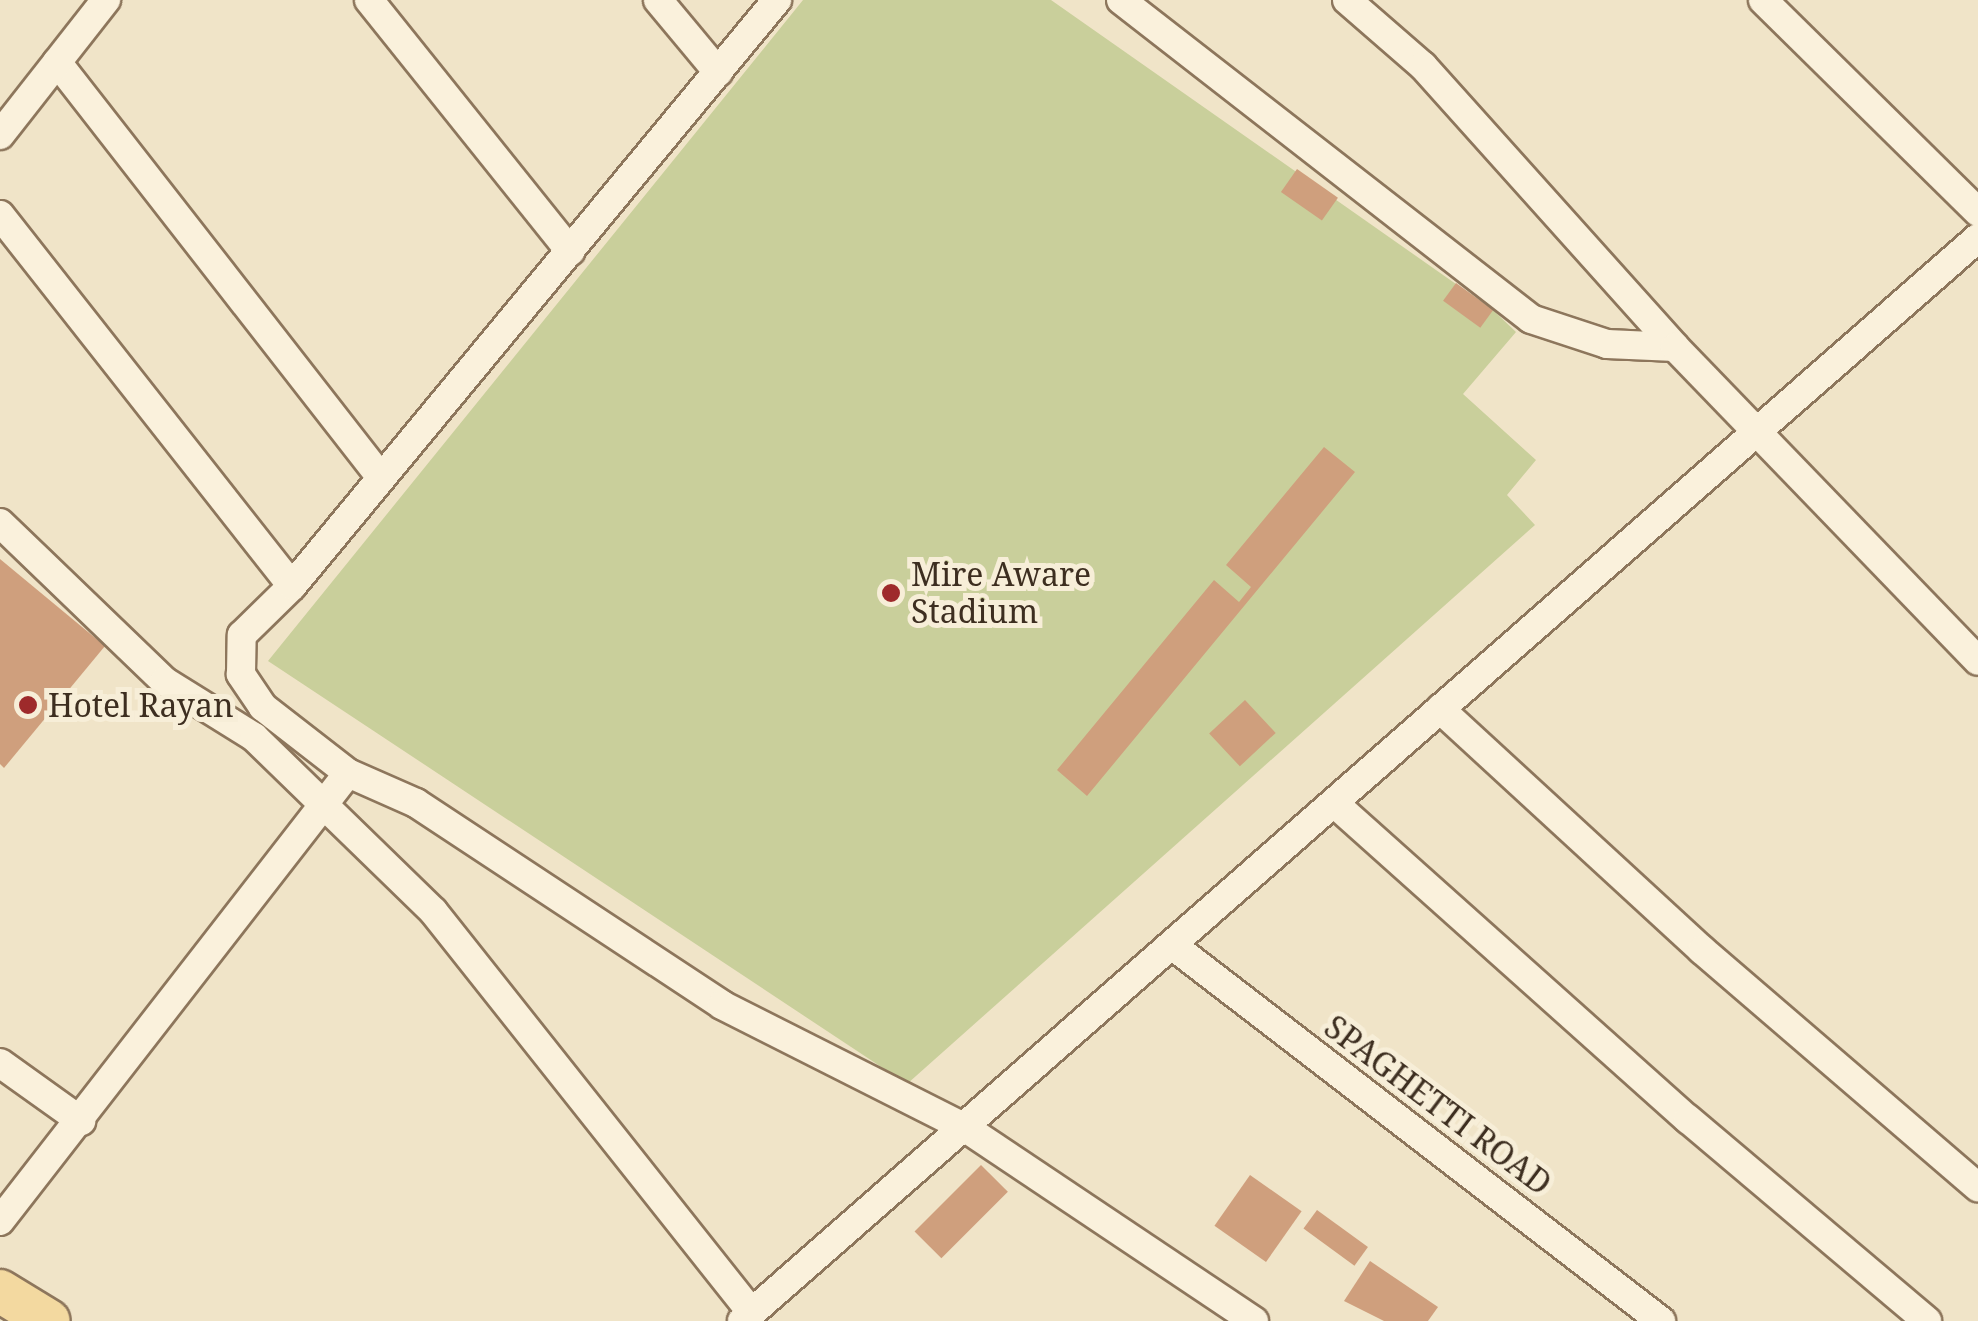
<!DOCTYPE html>
<style>
body{margin:0}
#map{position:relative;width:1978px;height:1321px;overflow:hidden;background:#f0e4c8;font-family:"Noto Serif",serif}
div>[style]{position:absolute}
.green>*{inset:0;background:#c9cf9b}
.building>*{inset:0;background:#cf9f7d;transform-origin:0 0}
.roads{filter:drop-shadow(2px 0 #8d765c) drop-shadow(-2px 0 #8d765c) drop-shadow(0 2px #8d765c) drop-shadow(0 -2px #8d765c)}
.minor>*{height:28px;margin:-14px;padding:0 14px;transform-origin:14px;border-radius:14px;background:#faf1dc}
.primary>*{height:42px;margin:-21px;padding:0 21px;transform-origin:21px;border-radius:21px;background:#f3d9a0}
.dots>*{width:28px;height:28px;translate:-50% -50%;box-sizing:border-box;border:5px solid #f7eed8;border-radius:50%}
span{translate:-50% -50%;white-space:nowrap;text-align:center;line-height:1.15;-webkit-text-stroke:10px #f7eed8;paint-order:stroke}
.poi-label{font-size:32px;color:#3d2e20}
.left{translate:0 -50%;text-align:left}
.street-label{font-size:32px;color:#3d2e20}
</style>
<div id="map">
<div class="green">
<i style="clip-path:polygon(803px 0,1051px 0,1493px 310px,1516px 332px,1463px 394px,1536px 460px,1507px 495px,1535px 525px,907px 1084px,268px 661px)"></i>
</div>
<div class="building">
<i style="left:1297px;top:169px;width:50px;height:28px;rotate:35deg"></i>
<i style="left:1456px;top:283px;width:46px;height:22px;rotate:36deg"></i>
<i style="clip-path:polygon(1324px 447px,1355px 472px,1087px 796px,1057px 770px,1214px 580px,1239px 602px,1251px 587px,1226px 565px)"></i>
<i style="clip-path:polygon(0 559px,105px 646px,4px 768px,0 764px)"></i>
<i style="left:1245px;top:700px;width:45px;height:49px;rotate:47deg"></i>
<i style="left:981px;top:1165px;width:38px;height:94px;rotate:45deg"></i>
<i style="left:1250px;top:1175px;width:63px;height:62px;rotate:35deg"></i>
<i style="left:1317px;top:1210px;width:63px;height:23px;rotate:36deg"></i>
<i style="clip-path:polygon(1370px 1261px,1438px 1307px,1428px 1321px,1384px 1321px,1344px 1301px)"></i>
</div>
<div class="roads">
<div class="minor">
<i style="left:369px;top:0;width:322px;rotate:51.3deg"></i>
<i style="left:658px;top:0;width:94px;rotate:50.2deg"></i>
<i style="left:1121px;top:0;width:519px;rotate:37.88deg"></i>
<i style="left:1531px;top:319px;width:80px;rotate:18.2deg"></i>
<i style="left:1607px;top:344px;width:68px;rotate:2.5deg"></i>
<i style="left:1347px;top:0;width:101px;rotate:41deg"></i>
<i style="left:1423px;top:66px;width:377px;rotate:48.1deg"></i>
<i style="left:1675px;top:347px;width:436px;rotate:46deg"></i>
<i style="left:1763px;top:0;width:302px;rotate:44.6deg"></i>
<i style="left:57px;top:62px;width:524px;rotate:52.06deg"></i>
<i style="left:0;top:135px;width:172px;rotate:-51.9deg"></i>
<i style="left:0;top:215px;width:472px;rotate:51.8deg"></i>
<i style="left:0;top:523px;width:228px;rotate:43.9deg"></i>
<i style="left:164px;top:681px;width:106px;rotate:31.9deg"></i>
<i style="left:254px;top:737px;width:250px;rotate:44.2deg"></i>
<i style="left:433px;top:911px;width:513px;rotate:51.57deg"></i>
<i style="left:1440px;top:709px;width:356px;rotate:42.6deg"></i>
<i style="left:1702px;top:950px;width:364px;rotate:40.7deg"></i>
<i style="left:348px;top:773px;width:74px;rotate:23.8deg"></i>
<i style="left:416px;top:803px;width:367px;rotate:33.4deg"></i>
<i style="left:722px;top:1005px;width:271px;rotate:26.8deg"></i>
<i style="left:964px;top:1127px;width:349px;rotate:33.8deg"></i>
<i style="left:1334px;top:803px;width:475px;rotate:41.8deg"></i>
<i style="left:1688px;top:1119px;width:313px;rotate:40.2deg"></i>
<i style="left:1172px;top:945px;width:617px;rotate:37.56deg"></i>
<i style="left:0;top:1063px;width:100px;rotate:35.6deg"></i>
<i style="left:0;top:1221px;width:567px;rotate:-52.16deg"></i>
<i style="left:348px;top:773px;width:108px;rotate:-142.2deg"></i>
<i style="left:263px;top:707px;width:40px;rotate:-124deg"></i>
<i style="left:241px;top:674px;width:39px;rotate:-89deg"></i>
<i style="left:242px;top:635px;width:70px;rotate:-44.4deg"></i>
<i style="left:292px;top:586px;width:761px;rotate:-50.39deg"></i>
<i style="left:742px;top:1321px;width:1643px;rotate:-41.23deg"></i>
</div>
<div class="primary">
<i style="left:0;top:1291px;width:57px;rotate:31.5deg"></i>
</div>
</div>
<div class="dots">
<i style="left:891px;top:593px;background:#9e2a2b"></i>
<i style="left:28px;top:705px;background:#9e2a2b"></i>
</div>
<div class="poi-label">
<span class="left" style="left:911px;top:593px">Mire Aware<br>Stadium</span>
<span class="left" style="left:48px;top:705px">Hotel Rayan</span>
</div>
<div class="street-label">
<span style="left:1438px;top:1105px;rotate:37deg">SPAGHETTI ROAD</span>
</div>
</div>
